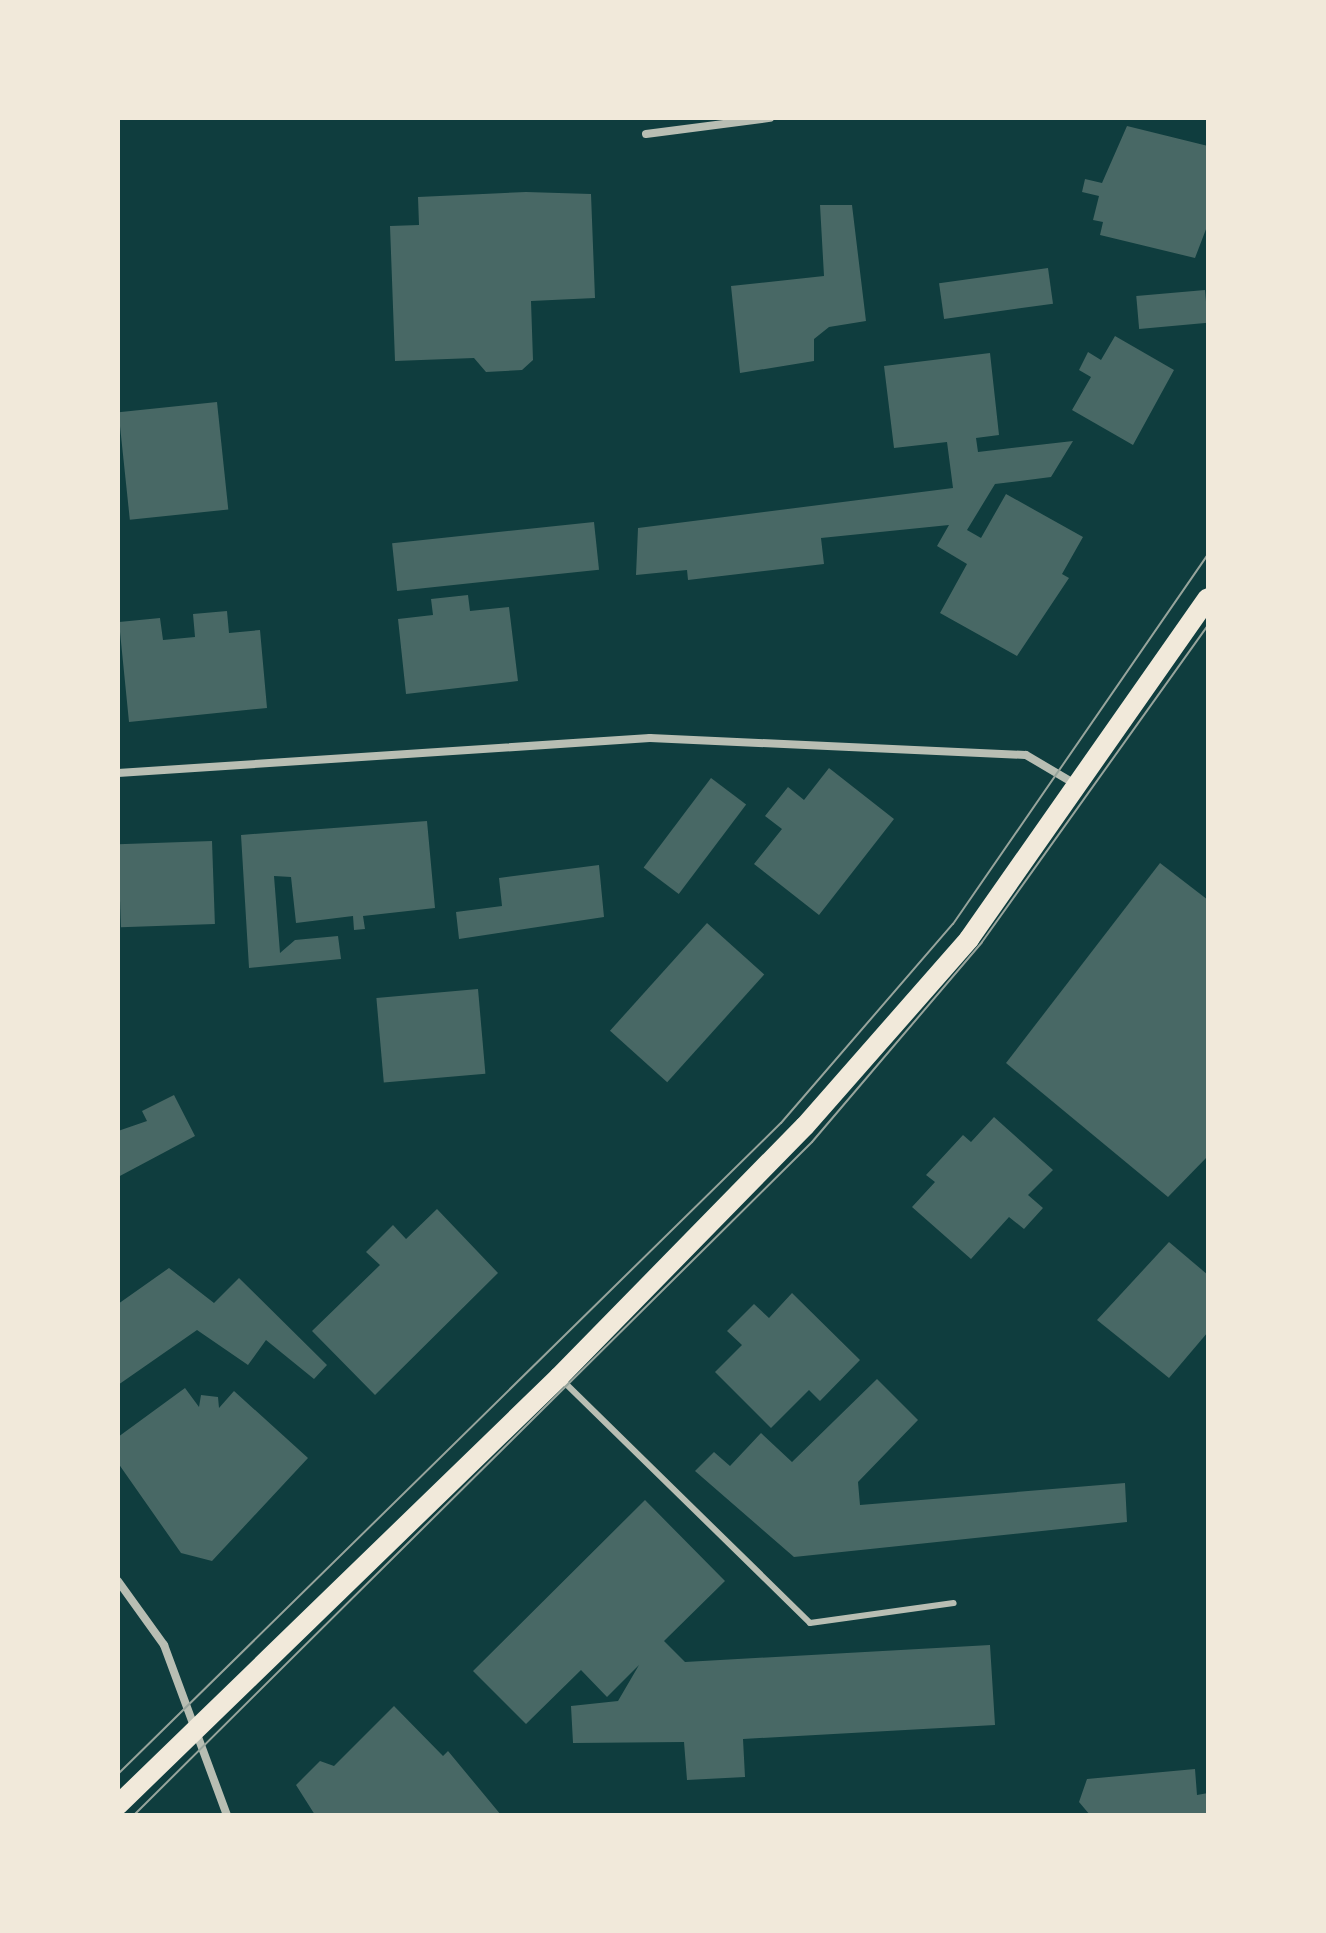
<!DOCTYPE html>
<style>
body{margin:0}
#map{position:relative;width:1326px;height:1933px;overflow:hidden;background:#0f3d3e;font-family:"Times New Roman",serif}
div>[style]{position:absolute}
.building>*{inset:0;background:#486865;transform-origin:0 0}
.service>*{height:6px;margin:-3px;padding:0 3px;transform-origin:3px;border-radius:3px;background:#b8beb3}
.minor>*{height:8px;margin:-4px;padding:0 4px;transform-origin:4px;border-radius:4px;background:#b8beb3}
.primary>*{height:20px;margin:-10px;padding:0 10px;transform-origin:10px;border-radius:10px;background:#f1e9da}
.tram>*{height:2px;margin:-1px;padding:0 1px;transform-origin:1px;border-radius:1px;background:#97a49c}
span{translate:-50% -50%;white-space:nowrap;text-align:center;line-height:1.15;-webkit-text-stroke:7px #f1e9da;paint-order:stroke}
.frame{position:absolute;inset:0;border:120px solid #f1e9da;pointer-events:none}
</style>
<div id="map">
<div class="building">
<i style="clip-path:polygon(1127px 126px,1208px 146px,1208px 224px,1195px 258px,1100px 235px,1103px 222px,1093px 220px,1099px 196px,1082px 192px,1085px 179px,1102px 183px)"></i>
<i style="clip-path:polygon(526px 192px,591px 194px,595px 298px,531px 301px,533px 360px,522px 370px,486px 372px,474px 358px,395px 361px,390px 226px,419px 225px,418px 197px)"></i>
<i style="clip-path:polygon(820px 205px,852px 205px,866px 321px,829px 327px,814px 339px,814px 361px,740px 373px,731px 286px,824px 276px)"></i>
<i style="left:1048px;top:268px;width:36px;height:110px;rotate:82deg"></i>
<i style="left:1205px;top:290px;width:33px;height:69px;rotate:85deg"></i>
<i style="clip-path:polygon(1115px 336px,1174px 370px,1133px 445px,1072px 410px,1091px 377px,1079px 370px,1088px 352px,1101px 360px)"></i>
<i style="clip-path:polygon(990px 353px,999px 435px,976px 438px,978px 452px,1073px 441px,1051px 477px,995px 484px,967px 530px,981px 538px,1006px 494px,1083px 537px,1062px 574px,1069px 578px,1017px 656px,940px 613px,967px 564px,937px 546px,949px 525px,821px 538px,824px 564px,688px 580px,687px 570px,636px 575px,638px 528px,953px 488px,947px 442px,894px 448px,884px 366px)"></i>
<i style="left:217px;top:402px;width:108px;height:99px;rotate:84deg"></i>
<i style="left:594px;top:522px;width:48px;height:203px;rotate:84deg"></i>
<i style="clip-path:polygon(468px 595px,470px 611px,509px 607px,518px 681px,406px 694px,398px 619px,433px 615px,431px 599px)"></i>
<i style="clip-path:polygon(227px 611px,229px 633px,260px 630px,267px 708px,129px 722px,119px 622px,160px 618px,163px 640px,195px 637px,193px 614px)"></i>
<i style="clip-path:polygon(829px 768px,894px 819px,819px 915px,754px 864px,782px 829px,765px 816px,788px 787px,804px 800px)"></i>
<i style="left:711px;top:778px;width:44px;height:112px;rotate:37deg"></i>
<i style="clip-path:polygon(427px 821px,435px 908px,363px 916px,365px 929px,354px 930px,353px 916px,296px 923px,291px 877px,274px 876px,280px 953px,295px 940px,338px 936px,341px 959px,249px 968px,241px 835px)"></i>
<i style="left:212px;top:841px;width:83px;height:94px;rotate:88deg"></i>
<i style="clip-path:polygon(1160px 863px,1208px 900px,1208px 1156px,1168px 1197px,1006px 1063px)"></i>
<i style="clip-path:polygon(599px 865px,604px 917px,459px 939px,456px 912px,502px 906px,499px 878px)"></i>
<i style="left:707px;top:923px;width:77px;height:145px;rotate:42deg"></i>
<i style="left:478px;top:989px;width:85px;height:102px;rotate:85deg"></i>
<i style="clip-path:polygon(174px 1095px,195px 1136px,118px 1177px,118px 1131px,147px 1121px,142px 1111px)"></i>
<i style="clip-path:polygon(994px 1117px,1053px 1170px,1028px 1195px,1043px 1208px,1024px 1229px,1009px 1217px,971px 1259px,912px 1207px,935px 1182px,926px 1175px,963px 1135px,971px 1142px)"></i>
<i style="clip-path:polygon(437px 1209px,498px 1273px,375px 1395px,312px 1331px,380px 1265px,366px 1252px,393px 1225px,406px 1239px)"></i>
<i style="clip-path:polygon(1169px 1242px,1208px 1275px,1208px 1332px,1169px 1378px,1097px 1320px)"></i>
<i style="clip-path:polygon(169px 1268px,214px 1303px,239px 1278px,327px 1365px,314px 1379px,266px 1340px,248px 1365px,197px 1330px,118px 1385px,118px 1304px)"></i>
<i style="clip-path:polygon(792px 1293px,860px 1360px,820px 1401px,809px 1390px,771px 1428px,715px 1372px,742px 1345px,727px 1331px,754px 1304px,769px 1318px)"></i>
<i style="clip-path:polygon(877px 1379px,918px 1420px,858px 1482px,860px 1505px,1125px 1483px,1127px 1522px,794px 1557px,695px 1471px,714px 1452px,730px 1466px,761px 1433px,792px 1462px)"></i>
<i style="clip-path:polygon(185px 1388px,199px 1407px,201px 1395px,218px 1397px,219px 1408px,234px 1391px,308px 1458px,212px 1561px,181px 1553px,118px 1463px,118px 1437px)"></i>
<i style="clip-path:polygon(645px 1500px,725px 1581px,664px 1641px,685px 1662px,990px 1645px,995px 1725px,743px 1739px,745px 1777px,687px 1780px,684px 1742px,573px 1743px,571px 1706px,618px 1701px,639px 1665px,607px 1697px,581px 1670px,526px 1724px,473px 1671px)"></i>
<i style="clip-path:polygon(394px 1706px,443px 1756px,448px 1751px,501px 1815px,315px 1815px,296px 1785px,320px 1761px,334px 1766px)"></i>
<i style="clip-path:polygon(1195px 1769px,1197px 1795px,1208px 1793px,1208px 1815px,1090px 1815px,1079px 1802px,1087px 1779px)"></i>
</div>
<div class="service">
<i style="left:562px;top:1380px;width:347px;rotate:44.4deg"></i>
<i style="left:810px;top:1623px;width:145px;rotate:-7.9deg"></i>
</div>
<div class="minor">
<i style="left:646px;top:134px;width:125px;rotate:-7.4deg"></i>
<i style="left:118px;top:773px;width:533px;rotate:-3.76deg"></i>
<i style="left:650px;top:738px;width:376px;rotate:2.6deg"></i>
<i style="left:1026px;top:755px;width:59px;rotate:30.5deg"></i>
<i style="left:118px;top:1581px;width:79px;rotate:54.3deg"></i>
<i style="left:164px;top:1645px;width:181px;rotate:69.7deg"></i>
</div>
<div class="primary">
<i style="left:118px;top:1805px;width:615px;rotate:-44.14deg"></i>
<i style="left:559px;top:1377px;width:351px;rotate:-45.6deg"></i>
<i style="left:805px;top:1126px;width:249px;rotate:-48.7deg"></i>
<i style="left:969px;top:939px;width:416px;rotate:-55deg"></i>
</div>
<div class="tram">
<i style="left:118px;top:1774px;width:929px;rotate:-44.48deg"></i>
<i style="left:781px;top:1123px;width:263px;rotate:-49.2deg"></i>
<i style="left:953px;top:924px;width:449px;rotate:-55.4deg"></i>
<i style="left:134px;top:1815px;width:955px;rotate:-44.79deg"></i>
<i style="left:812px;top:1142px;width:262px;rotate:-49.6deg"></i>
<i style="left:982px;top:942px;width:389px;rotate:-54.5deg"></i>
</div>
<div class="frame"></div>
</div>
